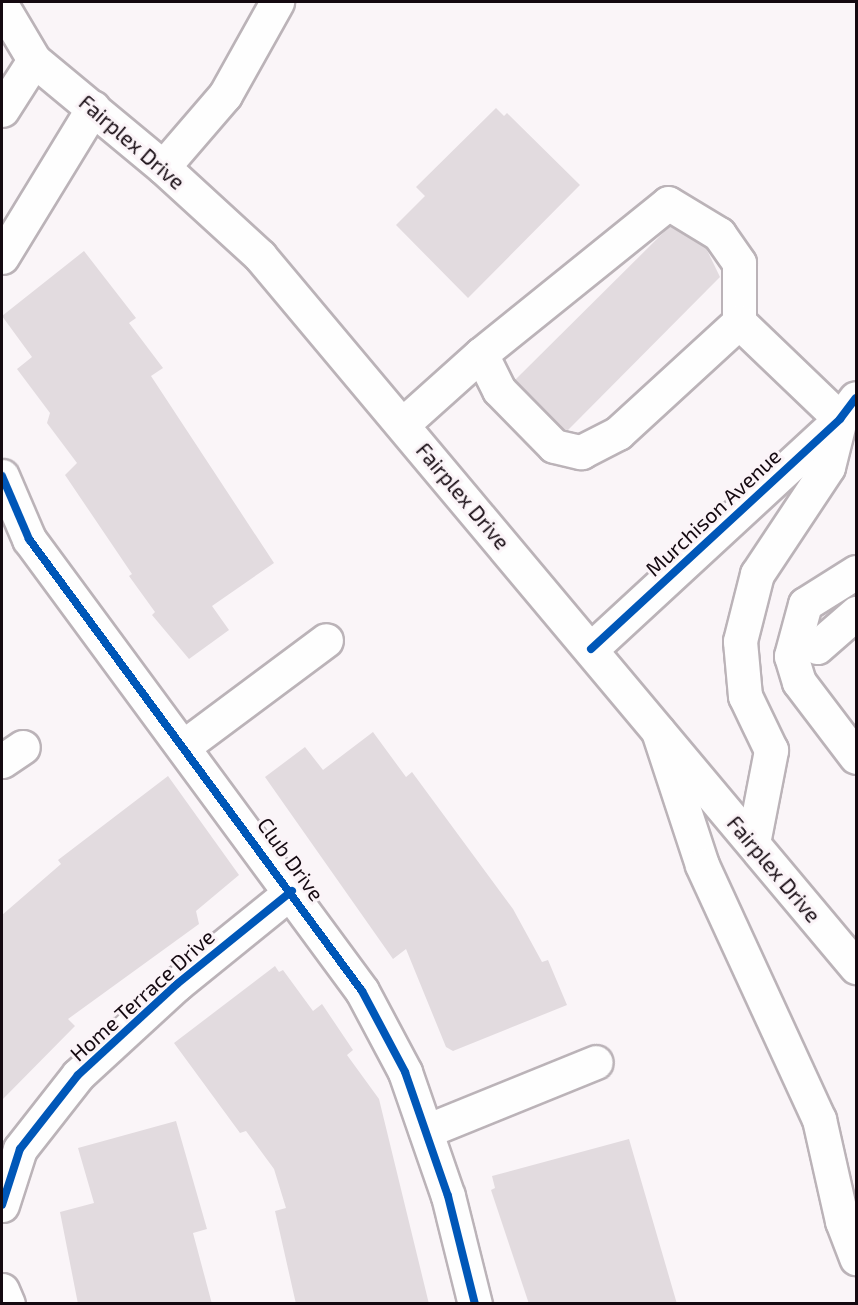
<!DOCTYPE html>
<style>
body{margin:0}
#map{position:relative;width:858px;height:1305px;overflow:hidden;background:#faf5f8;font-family:"Exo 2",sans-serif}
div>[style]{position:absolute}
.building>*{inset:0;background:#e2dbdf}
.roads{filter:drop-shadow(2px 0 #bbb3b8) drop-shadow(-2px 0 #bbb3b8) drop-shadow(0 2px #bbb3b8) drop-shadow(0 -2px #bbb3b8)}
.minor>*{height:33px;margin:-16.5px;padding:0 16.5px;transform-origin:16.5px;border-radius:16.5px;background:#fefefe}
.major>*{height:33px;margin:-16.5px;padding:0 16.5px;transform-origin:16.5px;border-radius:16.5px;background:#fefefe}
.highway>*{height:33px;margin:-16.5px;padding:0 16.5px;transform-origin:16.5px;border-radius:16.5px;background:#fefefe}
.cycleway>*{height:8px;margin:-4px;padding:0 4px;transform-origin:4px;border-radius:4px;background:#0057b8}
span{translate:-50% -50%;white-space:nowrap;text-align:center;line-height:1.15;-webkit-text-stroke:6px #fbf4f8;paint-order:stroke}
.street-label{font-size:21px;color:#140910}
.frame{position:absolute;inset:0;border:3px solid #140910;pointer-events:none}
</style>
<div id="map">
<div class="building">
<i style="clip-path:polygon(496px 108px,504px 116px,507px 113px,580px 185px,468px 298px,396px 225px,425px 196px,416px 187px)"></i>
<i style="clip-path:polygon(670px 226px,706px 248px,720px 277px,568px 430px,563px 429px,515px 380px)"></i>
<i style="clip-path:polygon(84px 251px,136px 318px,129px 323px,163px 368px,151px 376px,274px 563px,212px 606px,229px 630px,189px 659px,152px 615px,155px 612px,129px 576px,132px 574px,65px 475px,77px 463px,47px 423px,50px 413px,17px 369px,32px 357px,2px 316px)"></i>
<i style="clip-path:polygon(373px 732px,406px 777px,412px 772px,513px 909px,542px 962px,548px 960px,567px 1005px,453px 1051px,446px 1047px,406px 949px,393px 959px,265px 777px,305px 747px,323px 770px)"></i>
<i style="clip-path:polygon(168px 776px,239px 875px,196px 911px,199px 924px,68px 1019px,75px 1026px,2px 1100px,2px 915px,61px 864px,58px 860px)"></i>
<i style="clip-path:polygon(275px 966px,279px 972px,283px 970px,313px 1011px,322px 1004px,353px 1050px,347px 1055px,379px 1099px,429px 1304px,296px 1304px,275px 1211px,286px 1208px,274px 1169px,246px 1131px,240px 1133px,174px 1043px)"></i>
<i style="clip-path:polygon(176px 1121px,207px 1229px,193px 1233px,212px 1304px,78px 1304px,60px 1212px,94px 1203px,78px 1148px)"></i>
<i style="clip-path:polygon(629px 1139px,677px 1304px,529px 1304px,491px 1190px,495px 1188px,492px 1176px)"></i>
</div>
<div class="roads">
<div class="minor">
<i style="left:2px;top:110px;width:59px;rotate:-57.4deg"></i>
<i style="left:163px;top:167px;width:95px;rotate:-49.3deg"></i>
<i style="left:225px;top:95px;width:107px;rotate:-60.8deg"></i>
<i style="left:2px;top:257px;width:175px;rotate:-58.6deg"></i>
<i style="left:481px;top:354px;width:240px;rotate:-38.9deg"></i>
<i style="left:668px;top:203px;width:60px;rotate:31.3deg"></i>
<i style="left:719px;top:234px;width:35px;rotate:55deg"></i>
<i style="left:739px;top:263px;width:59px;rotate:90deg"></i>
<i style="left:404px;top:423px;width:103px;rotate:-41.9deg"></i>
<i style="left:481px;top:354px;width:40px;rotate:63.4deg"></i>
<i style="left:499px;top:390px;width:78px;rotate:45.5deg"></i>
<i style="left:554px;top:446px;width:28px;rotate:13deg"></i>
<i style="left:581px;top:452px;width:42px;rotate:-27.2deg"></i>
<i style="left:618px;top:433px;width:164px;rotate:-42.5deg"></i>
<i style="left:739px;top:322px;width:140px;rotate:43.8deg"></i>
<i style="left:2px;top:476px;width:69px;rotate:66.8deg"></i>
<i style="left:29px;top:539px;width:561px;rotate:53.62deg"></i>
<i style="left:362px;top:991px;width:92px;rotate:62deg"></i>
<i style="left:405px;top:1072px;width:131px;rotate:70.9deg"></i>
<i style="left:448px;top:1196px;width:111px;rotate:76deg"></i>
<i style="left:856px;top:572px;width:60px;rotate:147.9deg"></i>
<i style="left:805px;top:604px;width:54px;rotate:105.1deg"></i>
<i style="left:791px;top:656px;width:27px;rotate:73deg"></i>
<i style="left:799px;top:682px;width:94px;rotate:52.8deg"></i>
<i style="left:817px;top:647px;width:52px;rotate:-41.1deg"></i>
<i style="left:591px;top:649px;width:339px;rotate:-42.7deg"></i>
<i style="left:840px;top:419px;width:26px;rotate:-53deg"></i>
<i style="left:184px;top:746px;width:177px;rotate:-36.7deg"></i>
<i style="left:2px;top:761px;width:25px;rotate:-34deg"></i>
<i style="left:426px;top:1131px;width:183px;rotate:-22.1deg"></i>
<i style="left:2px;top:1205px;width:59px;rotate:-72.2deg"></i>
<i style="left:20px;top:1149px;width:94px;rotate:-51.9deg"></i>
<i style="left:78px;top:1075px;width:134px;rotate:-42.6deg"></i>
<i style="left:177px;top:984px;width:148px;rotate:-39deg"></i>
<i style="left:2px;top:1290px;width:15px;rotate:67deg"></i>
</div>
<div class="major">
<i style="left:2px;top:6px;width:63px;rotate:59.3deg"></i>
<i style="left:34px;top:60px;width:168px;rotate:39.7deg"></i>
<i style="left:163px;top:167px;width:132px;rotate:42.5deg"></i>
<i style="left:260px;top:256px;width:928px;rotate:50.03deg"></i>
<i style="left:753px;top:843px;width:95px;rotate:-79deg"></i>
<i style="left:771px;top:750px;width:60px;rotate:-115.7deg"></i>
<i style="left:745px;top:696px;width:55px;rotate:-95.2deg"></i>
<i style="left:740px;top:641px;width:69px;rotate:-75.8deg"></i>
<i style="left:757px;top:574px;width:128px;rotate:-56.4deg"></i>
<i style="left:828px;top:467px;width:49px;rotate:-76deg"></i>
</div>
<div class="highway">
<i style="left:658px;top:731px;width:141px;rotate:71.8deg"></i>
<i style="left:702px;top:865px;width:280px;rotate:65.3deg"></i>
<i style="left:819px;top:1119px;width:105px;rotate:77.3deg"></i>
<i style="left:842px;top:1221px;width:40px;rotate:69deg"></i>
</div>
</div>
<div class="cycleway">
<i style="left:2px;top:476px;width:69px;rotate:66.8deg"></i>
<i style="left:29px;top:539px;width:561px;rotate:53.62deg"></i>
<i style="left:362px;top:991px;width:92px;rotate:62deg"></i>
<i style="left:405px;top:1072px;width:131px;rotate:70.9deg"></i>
<i style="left:448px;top:1196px;width:111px;rotate:76deg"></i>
<i style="left:591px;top:649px;width:339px;rotate:-42.7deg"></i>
<i style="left:840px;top:419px;width:26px;rotate:-53deg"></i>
<i style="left:2px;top:1205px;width:59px;rotate:-72.2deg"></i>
<i style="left:20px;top:1149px;width:94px;rotate:-51.9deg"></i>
<i style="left:78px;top:1075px;width:134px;rotate:-42.6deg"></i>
<i style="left:177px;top:984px;width:148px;rotate:-39deg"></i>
</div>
<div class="street-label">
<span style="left:132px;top:142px;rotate:41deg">Fairplex Drive</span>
<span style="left:463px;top:496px;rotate:50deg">Fairplex Drive</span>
<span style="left:713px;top:512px;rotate:-43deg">Murchison Avenue</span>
<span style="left:291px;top:859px;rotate:54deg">Club Drive</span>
<span style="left:774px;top:869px;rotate:50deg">Fairplex Drive</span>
<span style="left:142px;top:995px;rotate:-42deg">Home Terrace Drive</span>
</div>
<div class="frame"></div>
</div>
